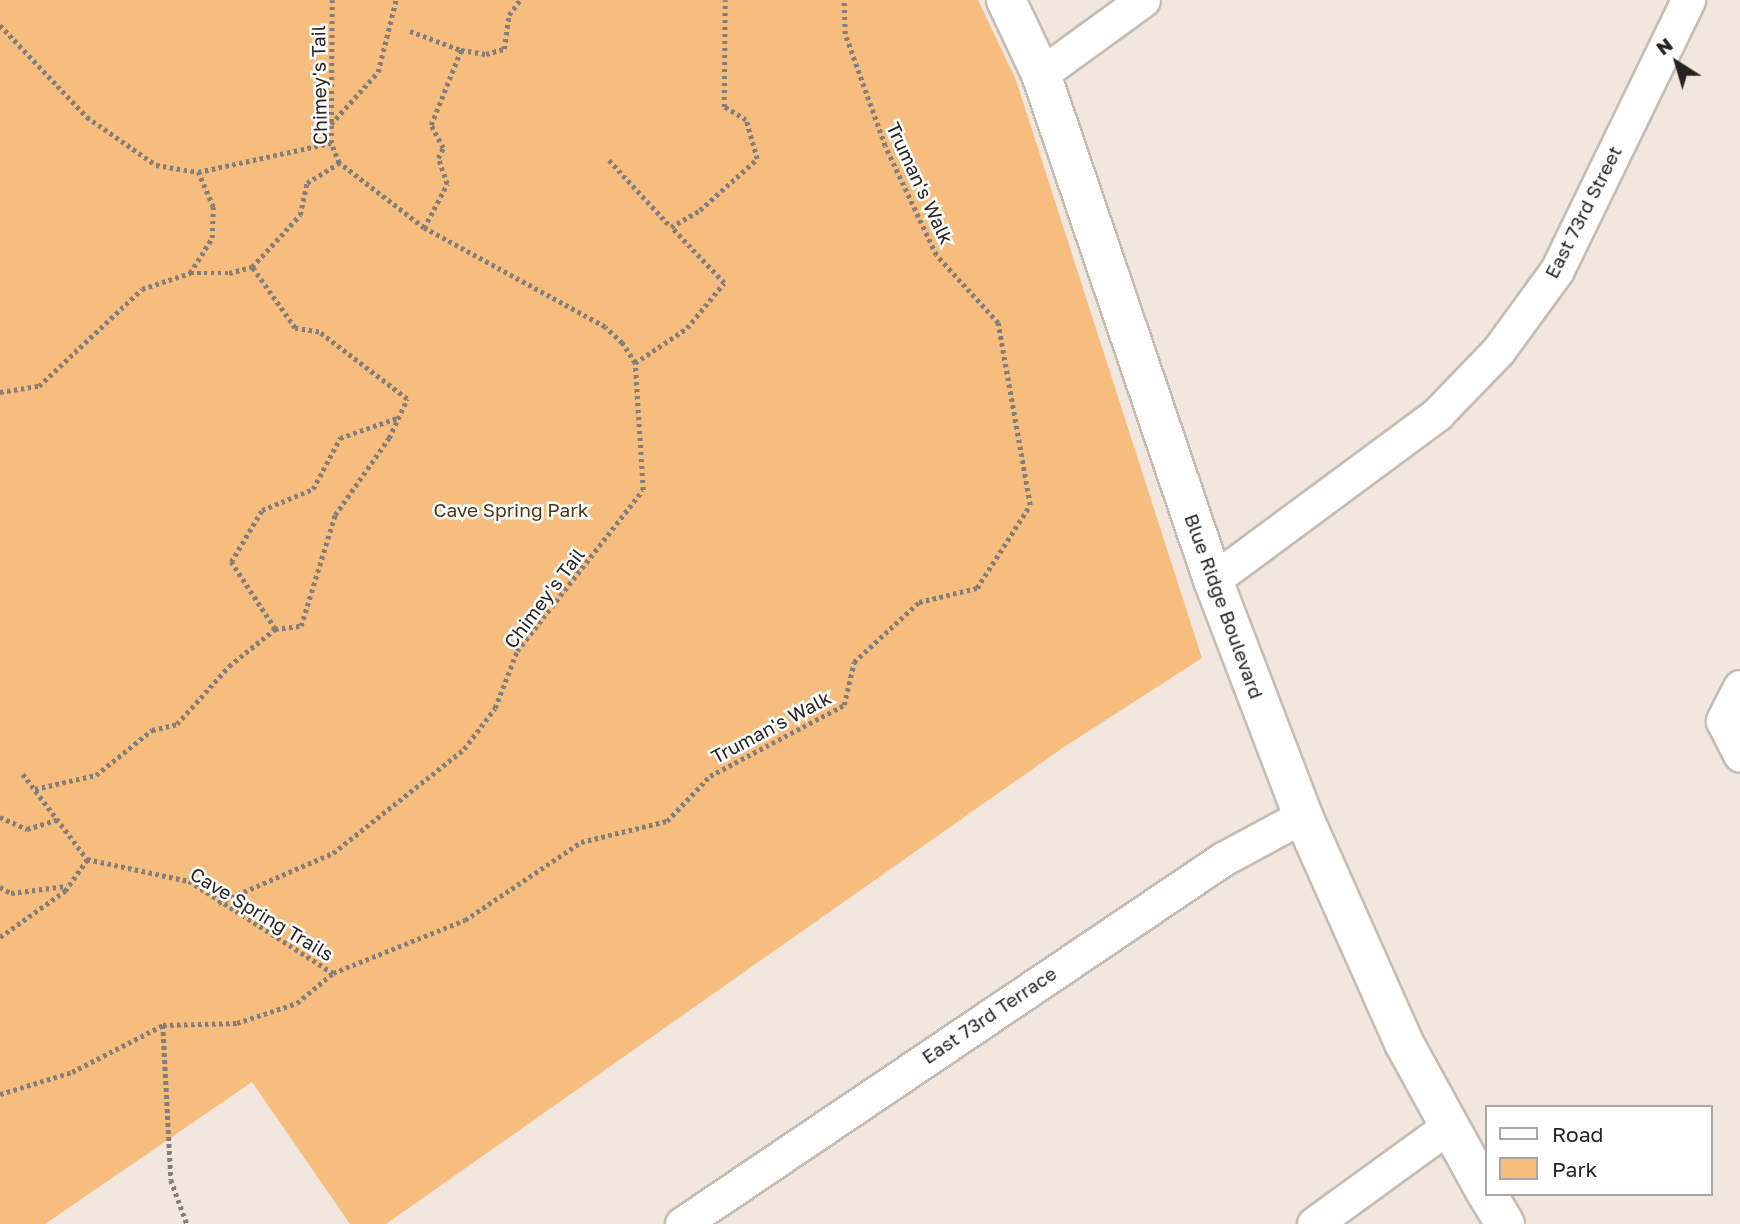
<!DOCTYPE html>
<style>
body{margin:0}
#map{position:relative;width:1740px;height:1224px;overflow:hidden;background:#f1e7de;font-family:"Golos Text",sans-serif}
div>[style]{position:absolute}
.green>*{inset:0;background:#f7bd7e}
.path>*{height:4.5px;margin-top:-2.25px;transform-origin:0;background:repeating-linear-gradient(90deg,#847e78 0 3.5px,transparent 0 7px)}
.roads{filter:drop-shadow(2px 0 #c5bcb3) drop-shadow(-2px 0 #c5bcb3) drop-shadow(0 2px #c5bcb3) drop-shadow(0 -2px #c5bcb3)}
.street>*{height:33px;margin:-16.5px;padding:0 16.5px;transform-origin:16.5px;border-radius:16.5px;background:#fff}
.secondary>*{height:38px;margin:-19px;padding:0 19px;transform-origin:19px;border-radius:19px;background:#fff}
span{translate:-50% -50%;white-space:nowrap;text-align:center;line-height:1.15;-webkit-text-stroke:5px #fff;paint-order:stroke}
.street-label{font-size:19px;color:#262320}
.park-label{font-size:19px;color:#503413}
.legend{position:absolute;left:1485px;top:1105px;width:228px;height:91px;box-sizing:border-box;background:#fff;border:2px solid #a8a7a6;margin:0;padding:9px 12px;list-style:none;font-size:21px;color:#262320}
.legend li{display:flex;align-items:center;gap:14px;height:35px}
.legend b{width:35px;border:2px solid #a8a7a6}
.north{position:absolute;left:1642px;top:28px;width:70px;height:70px;-webkit-text-stroke:5px #fff;paint-order:stroke;rotate:323deg;font-size:19px;font-weight:700;line-height:28px;text-align:center;color:#262320}
.north::after{content:'';display:block;margin:auto;width:24px;height:32px;background:#262320;clip-path:polygon(50% 0,100% 100%,50% 72%,0 100%)}
</style>
<div id="map">
<div class="green">
<i style="clip-path:polygon(0 0,978px 0,1016px 80px,1202px 658px,1064px 747px,386px 1224px,350px 1224px,252px 1082px,45px 1224px,0 1224px)"></i>
</div>
<div class="path">
<i style="left:0;top:25px;width:127px;rotate:46.6deg"></i>
<i style="left:87px;top:117px;width:84px;rotate:34.8deg"></i>
<i style="left:156px;top:165px;width:43px;rotate:9.5deg"></i>
<i style="left:198px;top:172px;width:136px;rotate:-12.3deg"></i>
<i style="left:410px;top:31px;width:54px;rotate:20.4deg"></i>
<i style="left:331px;top:124px;width:70px;rotate:-47.9deg"></i>
<i style="left:378px;top:72px;width:74px;rotate:-76deg"></i>
<i style="left:609px;top:160px;width:91px;rotate:47.2deg"></i>
<i style="left:671px;top:227px;width:34px;rotate:-30deg"></i>
<i style="left:700px;top:210px;width:76px;rotate:-41.8deg"></i>
<i style="left:757px;top:159px;width:41px;rotate:-105.8deg"></i>
<i style="left:746px;top:120px;width:26px;rotate:-149deg"></i>
<i style="left:724px;top:107px;width:107px;rotate:-89.5deg"></i>
<i style="left:424px;top:228px;width:50px;rotate:-62.4deg"></i>
<i style="left:447px;top:184px;width:28px;rotate:-109deg"></i>
<i style="left:438px;top:158px;width:11px;rotate:-63deg"></i>
<i style="left:443px;top:148px;width:26px;rotate:-118deg"></i>
<i style="left:431px;top:125px;width:81px;rotate:-68.2deg"></i>
<i style="left:461px;top:50px;width:25px;rotate:9deg"></i>
<i style="left:486px;top:54px;width:19px;rotate:-16deg"></i>
<i style="left:504px;top:49px;width:34px;rotate:-82deg"></i>
<i style="left:509px;top:15px;width:19px;rotate:-54deg"></i>
<i style="left:190px;top:273px;width:41px;rotate:-57.8deg"></i>
<i style="left:212px;top:238px;width:31px;rotate:-88deg"></i>
<i style="left:213px;top:207px;width:38px;rotate:-113deg"></i>
<i style="left:635px;top:363px;width:63px;rotate:-33.9deg"></i>
<i style="left:687px;top:328px;width:58px;rotate:-50.6deg"></i>
<i style="left:724px;top:283px;width:77px;rotate:-133.4deg"></i>
<i style="left:0;top:392px;width:39px;rotate:-9deg"></i>
<i style="left:39px;top:386px;width:141px;rotate:-43.3deg"></i>
<i style="left:142px;top:289px;width:51px;rotate:-18.4deg"></i>
<i style="left:190px;top:273px;width:39px"></i>
<i style="left:229px;top:273px;width:24px;rotate:-15deg"></i>
<i style="left:252px;top:267px;width:71px;rotate:-47.3deg"></i>
<i style="left:300px;top:215px;width:33px;rotate:-78deg"></i>
<i style="left:307px;top:183px;width:38px;rotate:-32deg"></i>
<i style="left:275px;top:629px;width:80px;rotate:-123.3deg"></i>
<i style="left:231px;top:562px;width:61px;rotate:-59.2deg"></i>
<i style="left:262px;top:510px;width:55px;rotate:-22.4deg"></i>
<i style="left:313px;top:489px;width:58px;rotate:-62.1deg"></i>
<i style="left:340px;top:438px;width:60px;rotate:-19.3deg"></i>
<i style="left:23px;top:774px;width:106px;rotate:53deg"></i>
<i style="left:87px;top:859px;width:104px;rotate:12.2deg"></i>
<i style="left:189px;top:881px;width:171px;rotate:32.6deg"></i>
<i style="left:35px;top:789px;width:63px;rotate:-12.9deg"></i>
<i style="left:96px;top:775px;width:72px;rotate:-38.8deg"></i>
<i style="left:152px;top:730px;width:26px;rotate:-13deg"></i>
<i style="left:177px;top:724px;width:78px;rotate:-48.1deg"></i>
<i style="left:229px;top:666px;width:59px;rotate:-38.8deg"></i>
<i style="left:275px;top:629px;width:26px;rotate:-7deg"></i>
<i style="left:301px;top:626px;width:116px;rotate:-73deg"></i>
<i style="left:335px;top:515px;width:94px;rotate:-55deg"></i>
<i style="left:389px;top:438px;width:43px;rotate:-65.2deg"></i>
<i style="left:407px;top:399px;width:111px;rotate:-142.7deg"></i>
<i style="left:319px;top:332px;width:24px;rotate:-171deg"></i>
<i style="left:295px;top:328px;width:75px;rotate:-125.2deg"></i>
<i style="left:0;top:817px;width:30px;rotate:24deg"></i>
<i style="left:27px;top:829px;width:31px;rotate:-17deg"></i>
<i style="left:0;top:887px;width:13px;rotate:29deg"></i>
<i style="left:11px;top:893px;width:56px;rotate:-7.1deg"></i>
<i style="left:218px;top:903px;width:125px;rotate:-23.5deg"></i>
<i style="left:333px;top:853px;width:167px;rotate:-38.4deg"></i>
<i style="left:464px;top:749px;width:51px;rotate:-52.9deg"></i>
<i style="left:495px;top:708px;width:61px;rotate:-68.9deg"></i>
<i style="left:517px;top:651px;width:204px;rotate:-52deg"></i>
<i style="left:643px;top:490px;width:127px;rotate:-93.6deg"></i>
<i style="left:635px;top:363px;width:24px;rotate:-123deg"></i>
<i style="left:622px;top:343px;width:23px;rotate:-137deg"></i>
<i style="left:605px;top:327px;width:206px;rotate:-151.3deg"></i>
<i style="left:424px;top:228px;width:107px;rotate:-142.6deg"></i>
<i style="left:339px;top:163px;width:22px;rotate:-112deg"></i>
<i style="left:331px;top:143px;width:143px;rotate:-89.6deg"></i>
<i style="left:0;top:937px;width:80px;rotate:-35.3deg"></i>
<i style="left:65px;top:891px;width:39px;rotate:-55deg"></i>
<i style="left:163px;top:1025px;width:155px;rotate:87deg"></i>
<i style="left:171px;top:1180px;width:47px;rotate:70deg"></i>
<i style="left:0;top:1094px;width:75px;rotate:-17deg"></i>
<i style="left:72px;top:1072px;width:102px;rotate:-27.3deg"></i>
<i style="left:163px;top:1025px;width:74px;rotate:-1.5deg"></i>
<i style="left:237px;top:1023px;width:63px;rotate:-18.4deg"></i>
<i style="left:297px;top:1003px;width:47px;rotate:-39.8deg"></i>
<i style="left:333px;top:973px;width:142px;rotate:-21.9deg"></i>
<i style="left:465px;top:920px;width:140px;rotate:-33.9deg"></i>
<i style="left:581px;top:842px;width:89px;rotate:-13.7deg"></i>
<i style="left:667px;top:821px;width:62px;rotate:-46.3deg"></i>
<i style="left:710px;top:776px;width:152px;rotate:-27.9deg"></i>
<i style="left:844px;top:705px;width:44px;rotate:-76.9deg"></i>
<i style="left:854px;top:662px;width:88px;rotate:-42.7deg"></i>
<i style="left:919px;top:602px;width:60px;rotate:-13.6deg"></i>
<i style="left:977px;top:588px;width:98px;rotate:-57.4deg"></i>
<i style="left:1030px;top:505px;width:185px;rotate:-100deg"></i>
<i style="left:998px;top:323px;width:92px;rotate:-132.4deg"></i>
<i style="left:936px;top:255px;width:120px;rotate:-115.1deg"></i>
<i style="left:885px;top:146px;width:119px;rotate:-109.7deg"></i>
<i style="left:845px;top:34px;width:34px;rotate:-92deg"></i>
</div>
<div class="roads">
<div class="street">
<i style="left:1041px;top:74px;width:126px;rotate:-36deg"></i>
<i style="left:1213px;top:580px;width:279px;rotate:-36.5deg"></i>
<i style="left:1437px;top:414px;width:88px;rotate:-45.9deg"></i>
<i style="left:1498px;top:351px;width:100px;rotate:-53.9deg"></i>
<i style="left:1557px;top:270px;width:300px;rotate:-64.1deg"></i>
<i style="left:1740px;top:687px;width:38px;rotate:117deg"></i>
<i style="left:1723px;top:721px;width:38px;rotate:63deg"></i>
<i style="left:682px;top:1224px;width:653px;rotate:-34.01deg"></i>
<i style="left:1223px;top:859px;width:91px;rotate:-28.3deg"></i>
<i style="left:1314px;top:1224px;width:163px;rotate:-36deg"></i>
</div>
<div class="secondary">
<i style="left:1006px;top:0;width:82px;rotate:64.7deg"></i>
<i style="left:1041px;top:74px;width:534px;rotate:71.23deg"></i>
<i style="left:1213px;top:580px;width:253px;rotate:69.1deg"></i>
<i style="left:1303px;top:816px;width:248px;rotate:66deg"></i>
<i style="left:1404px;top:1043px;width:171px;rotate:61.3deg"></i>
<i style="left:1487px;top:1194px;width:35px;rotate:59deg"></i>
</div>
</div>
<div class="street-label">
<span style="left:319px;top:85px;rotate:-91deg">Chimey's Tail</span>
<span style="left:920px;top:183px;rotate:65deg">Truman's Walk</span>
<span style="left:1583px;top:212px;rotate:-63deg">East 73rd Street</span>
<span style="left:544px;top:598px;rotate:-53deg">Chimey's Tail</span>
<span style="left:1224px;top:606px;rotate:70deg">Blue Ridge Boulevard</span>
<span style="left:771px;top:727px;rotate:-28deg">Truman's Walk</span>
<span style="left:262px;top:914px;rotate:31deg">Cave Spring Trails</span>
<span style="left:989px;top:1015px;rotate:-34deg">East 73rd Terrace</span>
</div>
<div class="park-label">
<span style="left:511px;top:510px">Cave Spring Park</span>
</div>
<ul class="legend">
<li><b style="height:9px;background:#fff"></b>Road</li>
<li><b style="height:19px;background:#f7bd7e"></b>Park</li>
</ul>
<div class="north">N</div>
</div>
